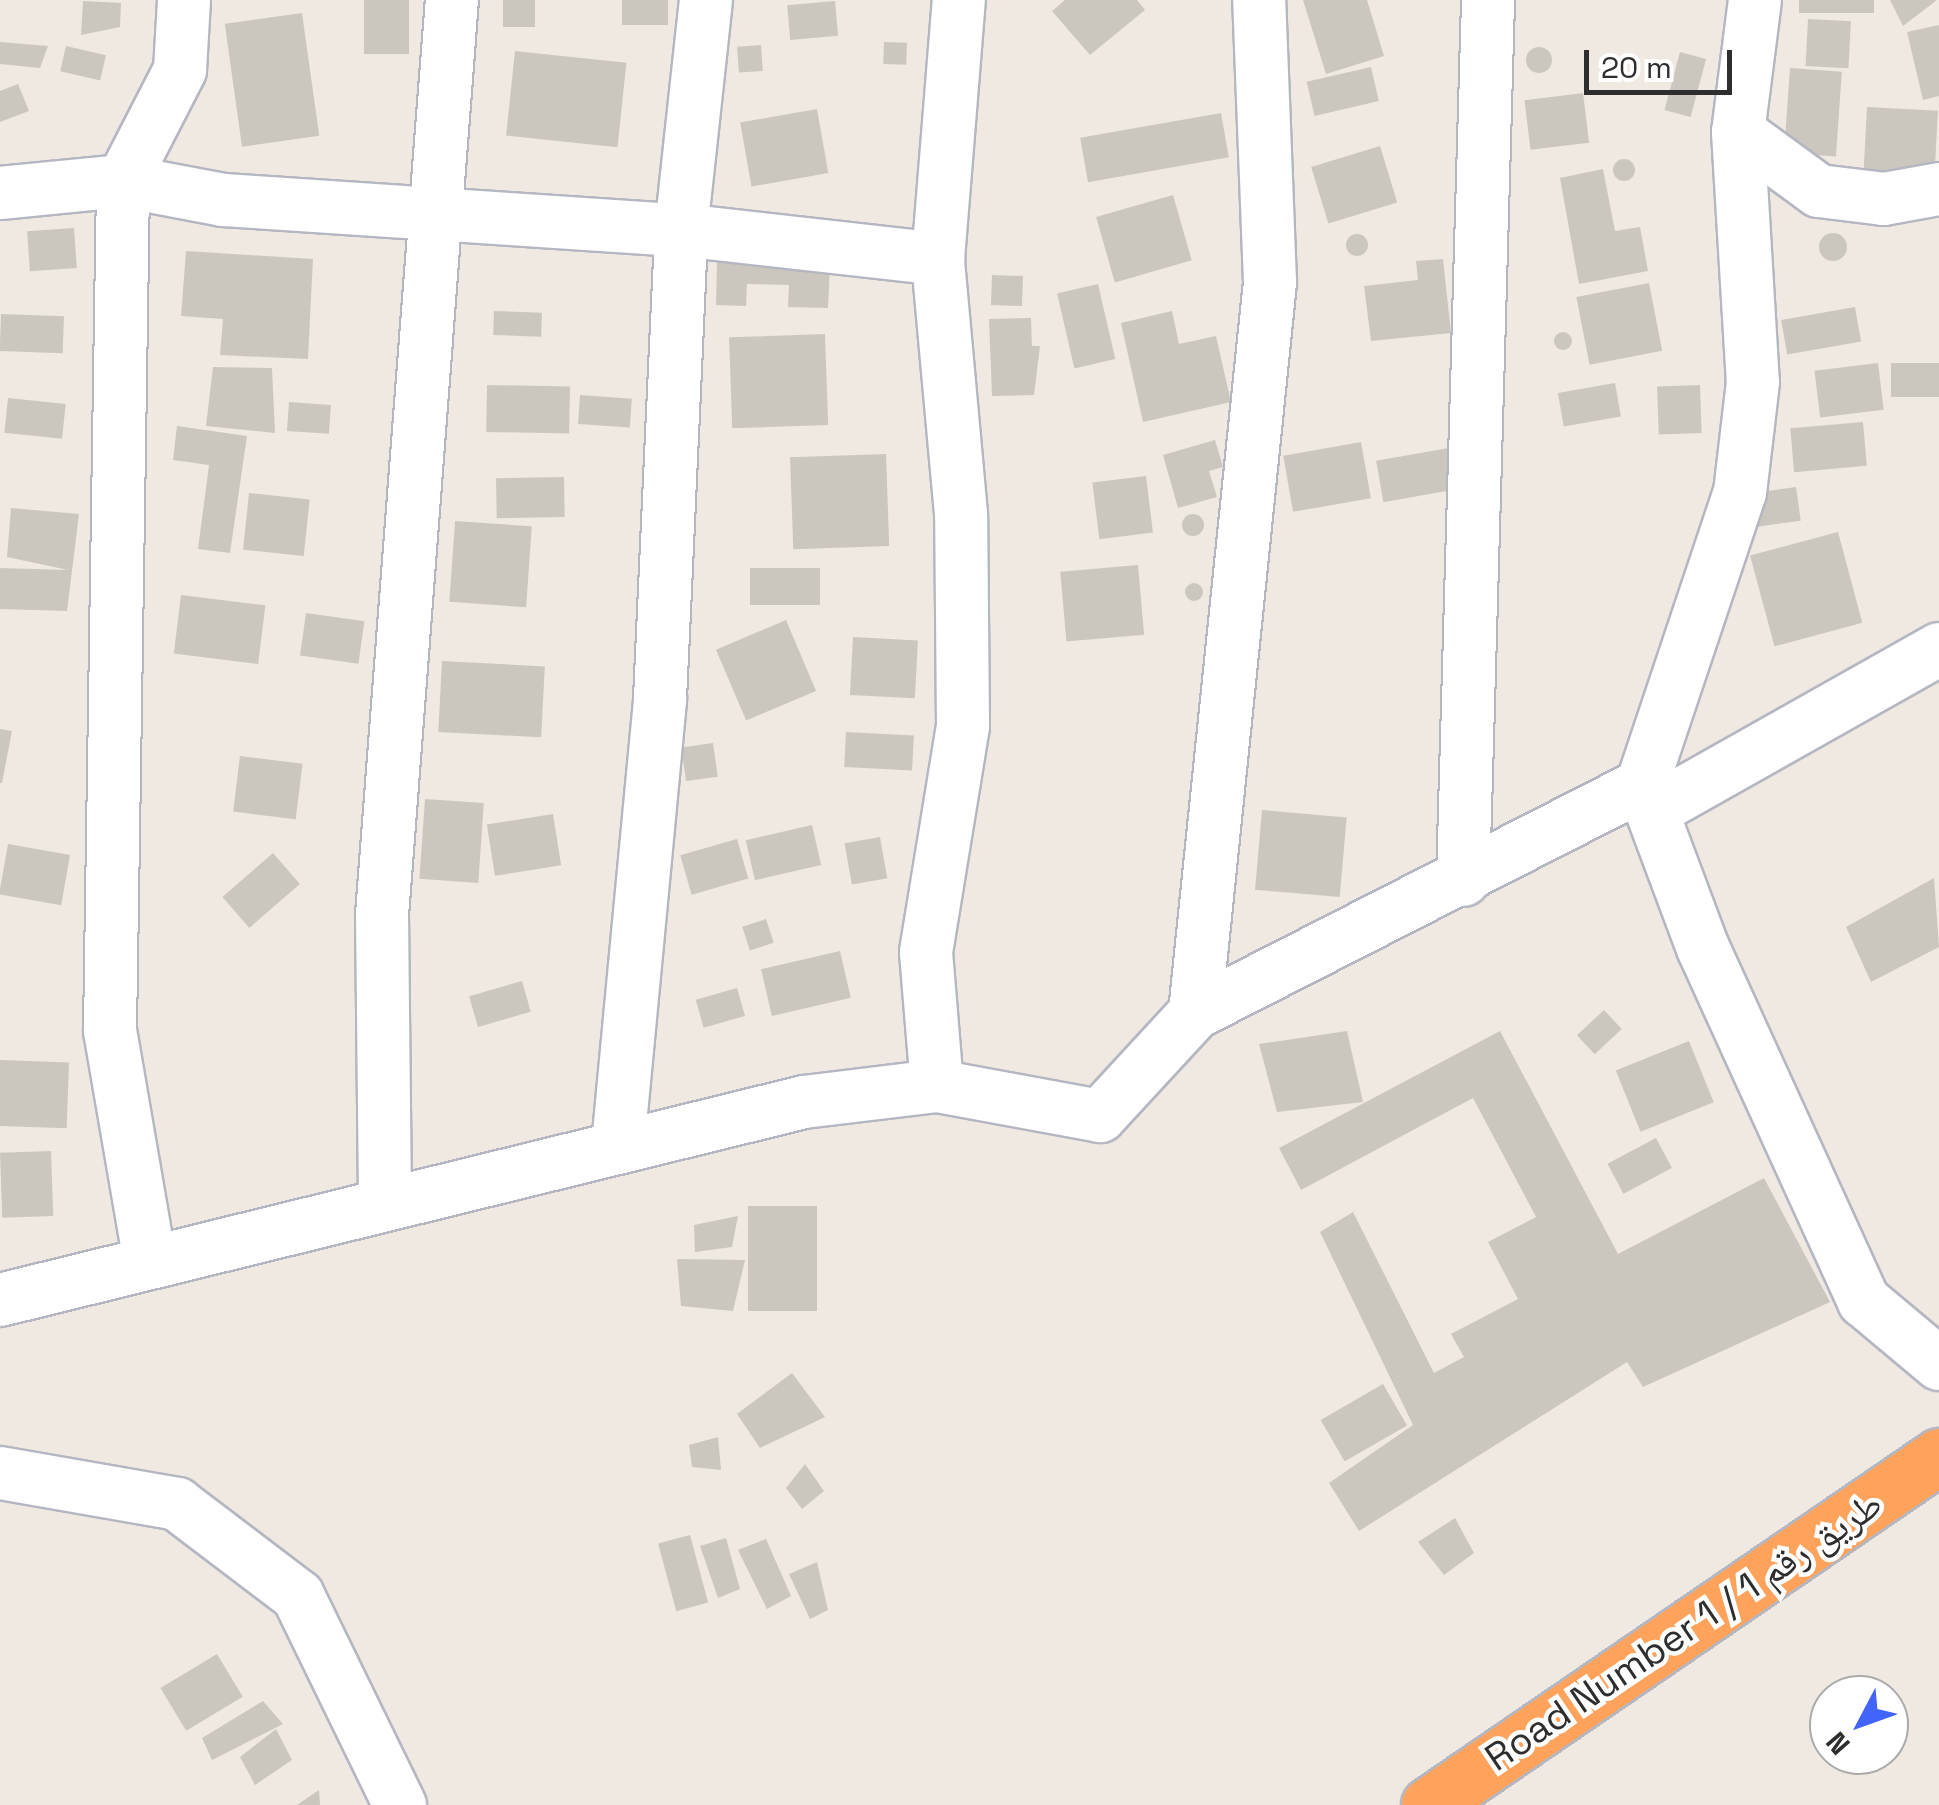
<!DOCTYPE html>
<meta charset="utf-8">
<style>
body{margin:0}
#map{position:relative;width:1939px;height:1805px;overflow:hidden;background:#efe9e1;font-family:"Space Grotesk","Noto Naskh Arabic",sans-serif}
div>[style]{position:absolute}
.building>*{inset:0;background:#cbc7bf;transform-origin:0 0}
.round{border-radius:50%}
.roads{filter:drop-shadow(2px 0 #b4b7c1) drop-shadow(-2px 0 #b4b7c1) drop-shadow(0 2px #b4b7c1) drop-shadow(0 -2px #b4b7c1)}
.street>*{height:52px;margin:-26px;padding:0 26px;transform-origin:26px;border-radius:26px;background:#fff}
.highway>*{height:55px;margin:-27.5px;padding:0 27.5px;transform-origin:27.5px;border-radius:27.5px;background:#ffa35c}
span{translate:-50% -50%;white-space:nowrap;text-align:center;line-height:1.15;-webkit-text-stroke:9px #fff;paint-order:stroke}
.street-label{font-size:38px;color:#2e2e2e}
.north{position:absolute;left:1809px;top:1675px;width:100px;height:100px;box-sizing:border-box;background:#fff;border:2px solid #ababab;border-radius:50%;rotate:229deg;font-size:28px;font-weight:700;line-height:40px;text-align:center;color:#2e2e2e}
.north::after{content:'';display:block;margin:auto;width:35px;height:45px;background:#4264fb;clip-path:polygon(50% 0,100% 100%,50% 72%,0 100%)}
.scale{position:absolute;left:1584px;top:50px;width:148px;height:45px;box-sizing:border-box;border:5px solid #2e2e2e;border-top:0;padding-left:12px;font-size:30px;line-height:35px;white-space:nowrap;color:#2e2e2e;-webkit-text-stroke:8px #fff;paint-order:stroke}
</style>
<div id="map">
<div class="building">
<i style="left:364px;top:0;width:45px;height:54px"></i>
<i style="left:503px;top:0;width:32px;height:27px"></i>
<i style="left:622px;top:0;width:46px;height:25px"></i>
<i style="clip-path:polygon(1065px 0,1137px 0,1145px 10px,1090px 55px,1052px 11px)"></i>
<i style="clip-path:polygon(1303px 0,1367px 0,1384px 56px,1326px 74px)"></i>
<i style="left:1799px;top:0;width:75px;height:13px"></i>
<i style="clip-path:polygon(1890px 0,1937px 0,1903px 26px)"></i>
<i style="clip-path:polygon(83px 1px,121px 3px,120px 27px,81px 35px)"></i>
<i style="left:835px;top:1px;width:35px;height:48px;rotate:85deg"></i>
<i style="left:302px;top:13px;width:124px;height:78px;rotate:82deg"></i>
<i style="left:1808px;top:19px;width:43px;height:47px;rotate:3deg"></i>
<i style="clip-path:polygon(1939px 25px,1939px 96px,1923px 100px,1907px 32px)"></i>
<i style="clip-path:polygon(0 42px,48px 46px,40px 68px,0 64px)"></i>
<i style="left:884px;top:42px;width:23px;height:22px;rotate:2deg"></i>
<i style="left:761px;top:45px;width:26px;height:24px;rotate:86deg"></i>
<i style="left:66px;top:46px;width:41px;height:26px;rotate:13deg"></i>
<i class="round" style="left:1526px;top:47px;width:26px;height:26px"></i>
<i style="left:515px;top:51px;width:112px;height:85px;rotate:6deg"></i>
<i style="left:1680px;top:52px;width:27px;height:60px;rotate:15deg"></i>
<i style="left:1371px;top:67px;width:35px;height:66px;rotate:77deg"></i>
<i style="left:1790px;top:68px;width:52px;height:85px;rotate:4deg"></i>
<i style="clip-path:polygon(18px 84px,29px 111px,0 122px,0 91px)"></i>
<i style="left:1583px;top:93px;width:50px;height:59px;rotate:83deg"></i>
<i style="left:1867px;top:107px;width:71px;height:63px;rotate:3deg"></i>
<i style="left:817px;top:109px;width:65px;height:78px;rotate:80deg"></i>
<i style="left:1221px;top:113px;width:45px;height:143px;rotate:80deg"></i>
<i style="left:1380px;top:146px;width:59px;height:72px;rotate:73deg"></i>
<i class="round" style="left:1613px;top:159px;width:22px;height:22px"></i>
<i style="clip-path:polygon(1603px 169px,1615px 231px,1640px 227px,1648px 271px,1579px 284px,1560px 178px)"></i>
<i style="left:1173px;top:195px;width:68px;height:80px;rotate:74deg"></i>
<i style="left:74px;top:228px;width:40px;height:47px;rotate:86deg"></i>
<i class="round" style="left:1819px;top:233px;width:28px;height:28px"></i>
<i class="round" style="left:1346px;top:234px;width:22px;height:22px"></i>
<i style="clip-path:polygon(186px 251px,313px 259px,308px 359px,220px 355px,223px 319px,181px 316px)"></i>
<i style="clip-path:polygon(1443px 259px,1451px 333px,1371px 341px,1364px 286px,1418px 280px,1416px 261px)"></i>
<i style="clip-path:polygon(717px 262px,830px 265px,828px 308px,788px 307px,789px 285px,747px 284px,746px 306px,716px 305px)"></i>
<i style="left:992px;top:275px;width:31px;height:30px;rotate:2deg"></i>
<i style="left:1649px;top:283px;width:69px;height:74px;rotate:79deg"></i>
<i style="left:1098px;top:284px;width:77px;height:42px;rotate:77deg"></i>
<i style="left:1855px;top:307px;width:35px;height:75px;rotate:80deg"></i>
<i style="left:494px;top:311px;width:48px;height:24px;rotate:2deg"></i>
<i style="clip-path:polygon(1172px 311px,1179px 344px,1216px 336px,1231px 402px,1143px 422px,1121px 323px)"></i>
<i style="left:1px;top:314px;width:63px;height:37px;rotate:2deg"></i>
<i style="clip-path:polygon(1031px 318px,1032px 346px,1040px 346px,1034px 395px,992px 396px,989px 319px)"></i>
<i class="round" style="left:1554px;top:332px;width:18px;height:18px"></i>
<i style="left:825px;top:334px;width:91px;height:96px;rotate:88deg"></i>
<i style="left:1878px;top:363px;width:47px;height:64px;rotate:83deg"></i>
<i style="left:1939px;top:363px;width:34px;height:48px;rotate:90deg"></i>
<i style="clip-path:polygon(213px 367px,272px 368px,275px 433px,206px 426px)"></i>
<i style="left:1615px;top:383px;width:34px;height:58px;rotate:80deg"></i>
<i style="left:487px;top:385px;width:83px;height:47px;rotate:1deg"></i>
<i style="left:1700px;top:385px;width:48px;height:43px;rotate:88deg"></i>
<i style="left:580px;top:395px;width:52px;height:29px;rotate:4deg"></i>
<i style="left:8px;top:398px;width:58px;height:35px;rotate:6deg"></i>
<i style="left:289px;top:402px;width:42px;height:29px;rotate:4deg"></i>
<i style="left:1863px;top:422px;width:44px;height:73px;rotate:85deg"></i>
<i style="clip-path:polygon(177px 426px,247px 436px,230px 553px,198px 549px,209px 465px,173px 460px)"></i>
<i style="clip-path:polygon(1215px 440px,1223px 467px,1209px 471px,1217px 497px,1178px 508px,1163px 455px)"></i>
<i style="left:1361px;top:442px;width:57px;height:79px;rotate:80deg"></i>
<i style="left:1449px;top:448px;width:42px;height:74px;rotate:80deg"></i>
<i style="left:886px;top:454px;width:92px;height:96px;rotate:88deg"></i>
<i style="left:1146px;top:476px;width:57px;height:54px;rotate:83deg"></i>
<i style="left:564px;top:477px;width:40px;height:68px;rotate:89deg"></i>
<i style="left:1796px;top:487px;width:34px;height:52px;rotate:82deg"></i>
<i style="left:249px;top:493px;width:61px;height:57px;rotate:6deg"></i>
<i style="clip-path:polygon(11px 508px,79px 514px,67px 611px,0 609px,0 568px,68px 570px,7px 557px)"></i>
<i class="round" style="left:1182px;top:514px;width:22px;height:22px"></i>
<i style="left:455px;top:521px;width:77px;height:81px;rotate:4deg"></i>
<i style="left:1838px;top:532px;width:94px;height:91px;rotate:75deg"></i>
<i style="left:1138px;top:565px;width:70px;height:78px;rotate:85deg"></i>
<i style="left:820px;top:568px;width:37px;height:70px;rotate:90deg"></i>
<i class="round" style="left:1185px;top:583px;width:18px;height:18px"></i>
<i style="left:181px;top:595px;width:85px;height:59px;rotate:7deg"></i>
<i style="left:306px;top:613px;width:59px;height:43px;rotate:8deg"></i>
<i style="left:786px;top:620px;width:77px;height:76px;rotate:67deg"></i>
<i style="left:853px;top:637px;width:65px;height:58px;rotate:3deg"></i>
<i style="left:442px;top:661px;width:103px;height:71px;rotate:3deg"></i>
<i style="clip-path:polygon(0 729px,12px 731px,2px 783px,0 783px)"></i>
<i style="left:846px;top:732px;width:68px;height:35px;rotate:3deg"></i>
<i style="left:713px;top:743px;width:34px;height:32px;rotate:82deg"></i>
<i style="left:240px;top:756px;width:63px;height:56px;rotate:7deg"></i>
<i style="left:425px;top:799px;width:59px;height:80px;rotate:4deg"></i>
<i style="left:1262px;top:810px;width:85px;height:80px;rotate:5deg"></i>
<i style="left:553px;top:814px;width:52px;height:67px;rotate:81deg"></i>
<i style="left:812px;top:825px;width:41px;height:68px;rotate:77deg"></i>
<i style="left:880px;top:837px;width:42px;height:36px;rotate:80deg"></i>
<i style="left:737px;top:839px;width:41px;height:59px;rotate:74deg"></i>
<i style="left:8px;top:844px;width:63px;height:51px;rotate:10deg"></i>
<i style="left:273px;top:853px;width:41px;height:67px;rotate:49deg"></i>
<i style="clip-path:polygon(1934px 878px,1939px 947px,1871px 982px,1846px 927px)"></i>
<i style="left:766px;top:919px;width:25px;height:25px;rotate:72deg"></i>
<i style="left:840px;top:951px;width:48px;height:81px;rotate:77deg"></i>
<i style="left:522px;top:981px;width:32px;height:55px;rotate:74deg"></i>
<i style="left:737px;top:988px;width:29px;height:43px;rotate:74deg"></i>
<i style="left:1604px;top:1010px;width:26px;height:37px;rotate:47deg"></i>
<i style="clip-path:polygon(1347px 1031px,1363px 1102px,1277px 1112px,1259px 1044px)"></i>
<i style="clip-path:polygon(1500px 1031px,1618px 1254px,1764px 1178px,1830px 1302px,1643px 1387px,1627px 1362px,1359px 1531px,1329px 1483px,1413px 1425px,1320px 1232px,1353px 1212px,1434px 1373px,1464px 1357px,1451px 1334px,1518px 1299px,1488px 1242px,1536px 1217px,1473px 1098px,1301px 1190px,1279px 1148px)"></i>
<i style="left:1689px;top:1041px;width:66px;height:79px;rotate:68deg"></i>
<i style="left:0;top:1060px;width:69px;height:66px;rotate:2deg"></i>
<i style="left:1656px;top:1138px;width:34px;height:55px;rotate:62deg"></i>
<i style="left:51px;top:1151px;width:65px;height:51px;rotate:88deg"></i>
<i style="left:748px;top:1206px;width:69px;height:105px"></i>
<i style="clip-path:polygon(738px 1216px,732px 1247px,695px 1252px,694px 1225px)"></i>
<i style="clip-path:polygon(677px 1259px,745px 1260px,733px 1311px,681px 1306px)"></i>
<i style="clip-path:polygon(792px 1373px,825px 1417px,760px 1448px,737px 1414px)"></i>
<i style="left:1383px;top:1384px;width:48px;height:72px;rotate:60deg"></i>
<i style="clip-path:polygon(718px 1437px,721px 1470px,692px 1467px,689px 1445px)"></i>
<i style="clip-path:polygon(805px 1464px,824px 1491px,802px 1509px,786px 1488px)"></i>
<i style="clip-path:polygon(1455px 1518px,1474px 1553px,1444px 1575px,1418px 1542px)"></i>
<i style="left:690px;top:1535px;width:70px;height:33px;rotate:75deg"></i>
<i style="clip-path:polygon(726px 1538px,740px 1589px,718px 1598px,700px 1546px)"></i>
<i style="clip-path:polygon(766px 1539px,791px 1596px,767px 1609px,738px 1550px)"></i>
<i style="clip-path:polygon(817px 1562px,828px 1610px,810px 1619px,789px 1574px)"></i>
<i style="left:217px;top:1654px;width:50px;height:66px;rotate:59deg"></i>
<i style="clip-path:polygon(263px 1701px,283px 1724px,212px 1760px,202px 1738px)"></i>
<i style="clip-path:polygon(276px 1729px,292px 1760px,255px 1785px,240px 1757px)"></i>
<i style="clip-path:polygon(319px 1790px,320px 1805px,297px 1805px)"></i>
</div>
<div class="roads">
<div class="street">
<i style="left:1755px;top:0;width:133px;rotate:97.3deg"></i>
<i style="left:1738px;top:132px;width:100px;rotate:36.1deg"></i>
<i style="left:1819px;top:191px;width:65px;rotate:7deg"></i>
<i style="left:1884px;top:199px;width:56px;rotate:-10.3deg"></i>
<i style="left:1738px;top:132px;width:250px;rotate:86.6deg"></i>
<i style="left:1753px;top:382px;width:111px;rotate:96.7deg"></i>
<i style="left:1740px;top:492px;width:309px;rotate:108.5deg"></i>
<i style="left:1642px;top:785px;width:174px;rotate:69.5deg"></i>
<i style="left:1703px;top:948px;width:388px;rotate:65.5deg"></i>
<i style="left:1864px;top:1301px;width:98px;rotate:40deg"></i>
<i style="left:0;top:193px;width:124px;rotate:-5.6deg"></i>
<i style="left:123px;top:181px;width:103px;rotate:10.7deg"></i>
<i style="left:224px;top:200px;width:458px;rotate:3.8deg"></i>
<i style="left:681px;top:230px;width:259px;rotate:6.4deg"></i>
<i style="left:1652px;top:811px;width:330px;rotate:-29.4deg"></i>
<i style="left:1463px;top:880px;width:880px;rotate:-88.37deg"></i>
<i style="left:1195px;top:1013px;width:502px;rotate:-27.02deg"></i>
<i style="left:937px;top:1086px;width:134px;rotate:-94.7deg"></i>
<i style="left:926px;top:952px;width:229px;rotate:-80.7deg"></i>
<i style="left:963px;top:726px;width:212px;rotate:-90.5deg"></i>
<i style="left:961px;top:514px;width:256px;rotate:-95.2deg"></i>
<i style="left:938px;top:259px;width:260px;rotate:-85.4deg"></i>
<i style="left:618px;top:1145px;width:448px;rotate:-84.6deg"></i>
<i style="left:660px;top:699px;width:469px;rotate:-87.4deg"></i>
<i style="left:681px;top:230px;width:231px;rotate:-83.8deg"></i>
<i style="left:385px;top:1201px;width:286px;rotate:-90.6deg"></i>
<i style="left:382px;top:915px;width:918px;rotate:-85.63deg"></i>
<i style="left:150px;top:1262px;width:234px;rotate:-99.8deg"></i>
<i style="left:110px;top:1031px;width:850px;rotate:-89.12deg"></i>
<i style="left:123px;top:181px;width:125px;rotate:-62.8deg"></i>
<i style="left:180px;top:70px;width:70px;rotate:-86.7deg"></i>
<i style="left:0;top:1300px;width:828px;rotate:-13.83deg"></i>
<i style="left:804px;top:1102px;width:134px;rotate:-6.9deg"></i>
<i style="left:937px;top:1086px;width:166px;rotate:10.4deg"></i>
<i style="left:1100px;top:1116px;width:140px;rotate:-47.3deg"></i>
<i style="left:1195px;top:1013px;width:735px;rotate:-84.14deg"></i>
<i style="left:1270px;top:282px;width:282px;rotate:-92.2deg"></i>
<i style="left:0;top:1473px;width:180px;rotate:9.9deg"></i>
<i style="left:177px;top:1504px;width:152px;rotate:37.2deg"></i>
<i style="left:298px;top:1596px;width:233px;rotate:64deg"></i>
</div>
<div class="highway">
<i style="left:1429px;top:1805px;width:618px;rotate:-34.38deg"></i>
</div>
</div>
<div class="street-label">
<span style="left:1684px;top:1631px;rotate:-34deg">Road Number 1 / طريق رقم 1</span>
</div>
<div class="north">N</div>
<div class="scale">20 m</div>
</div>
